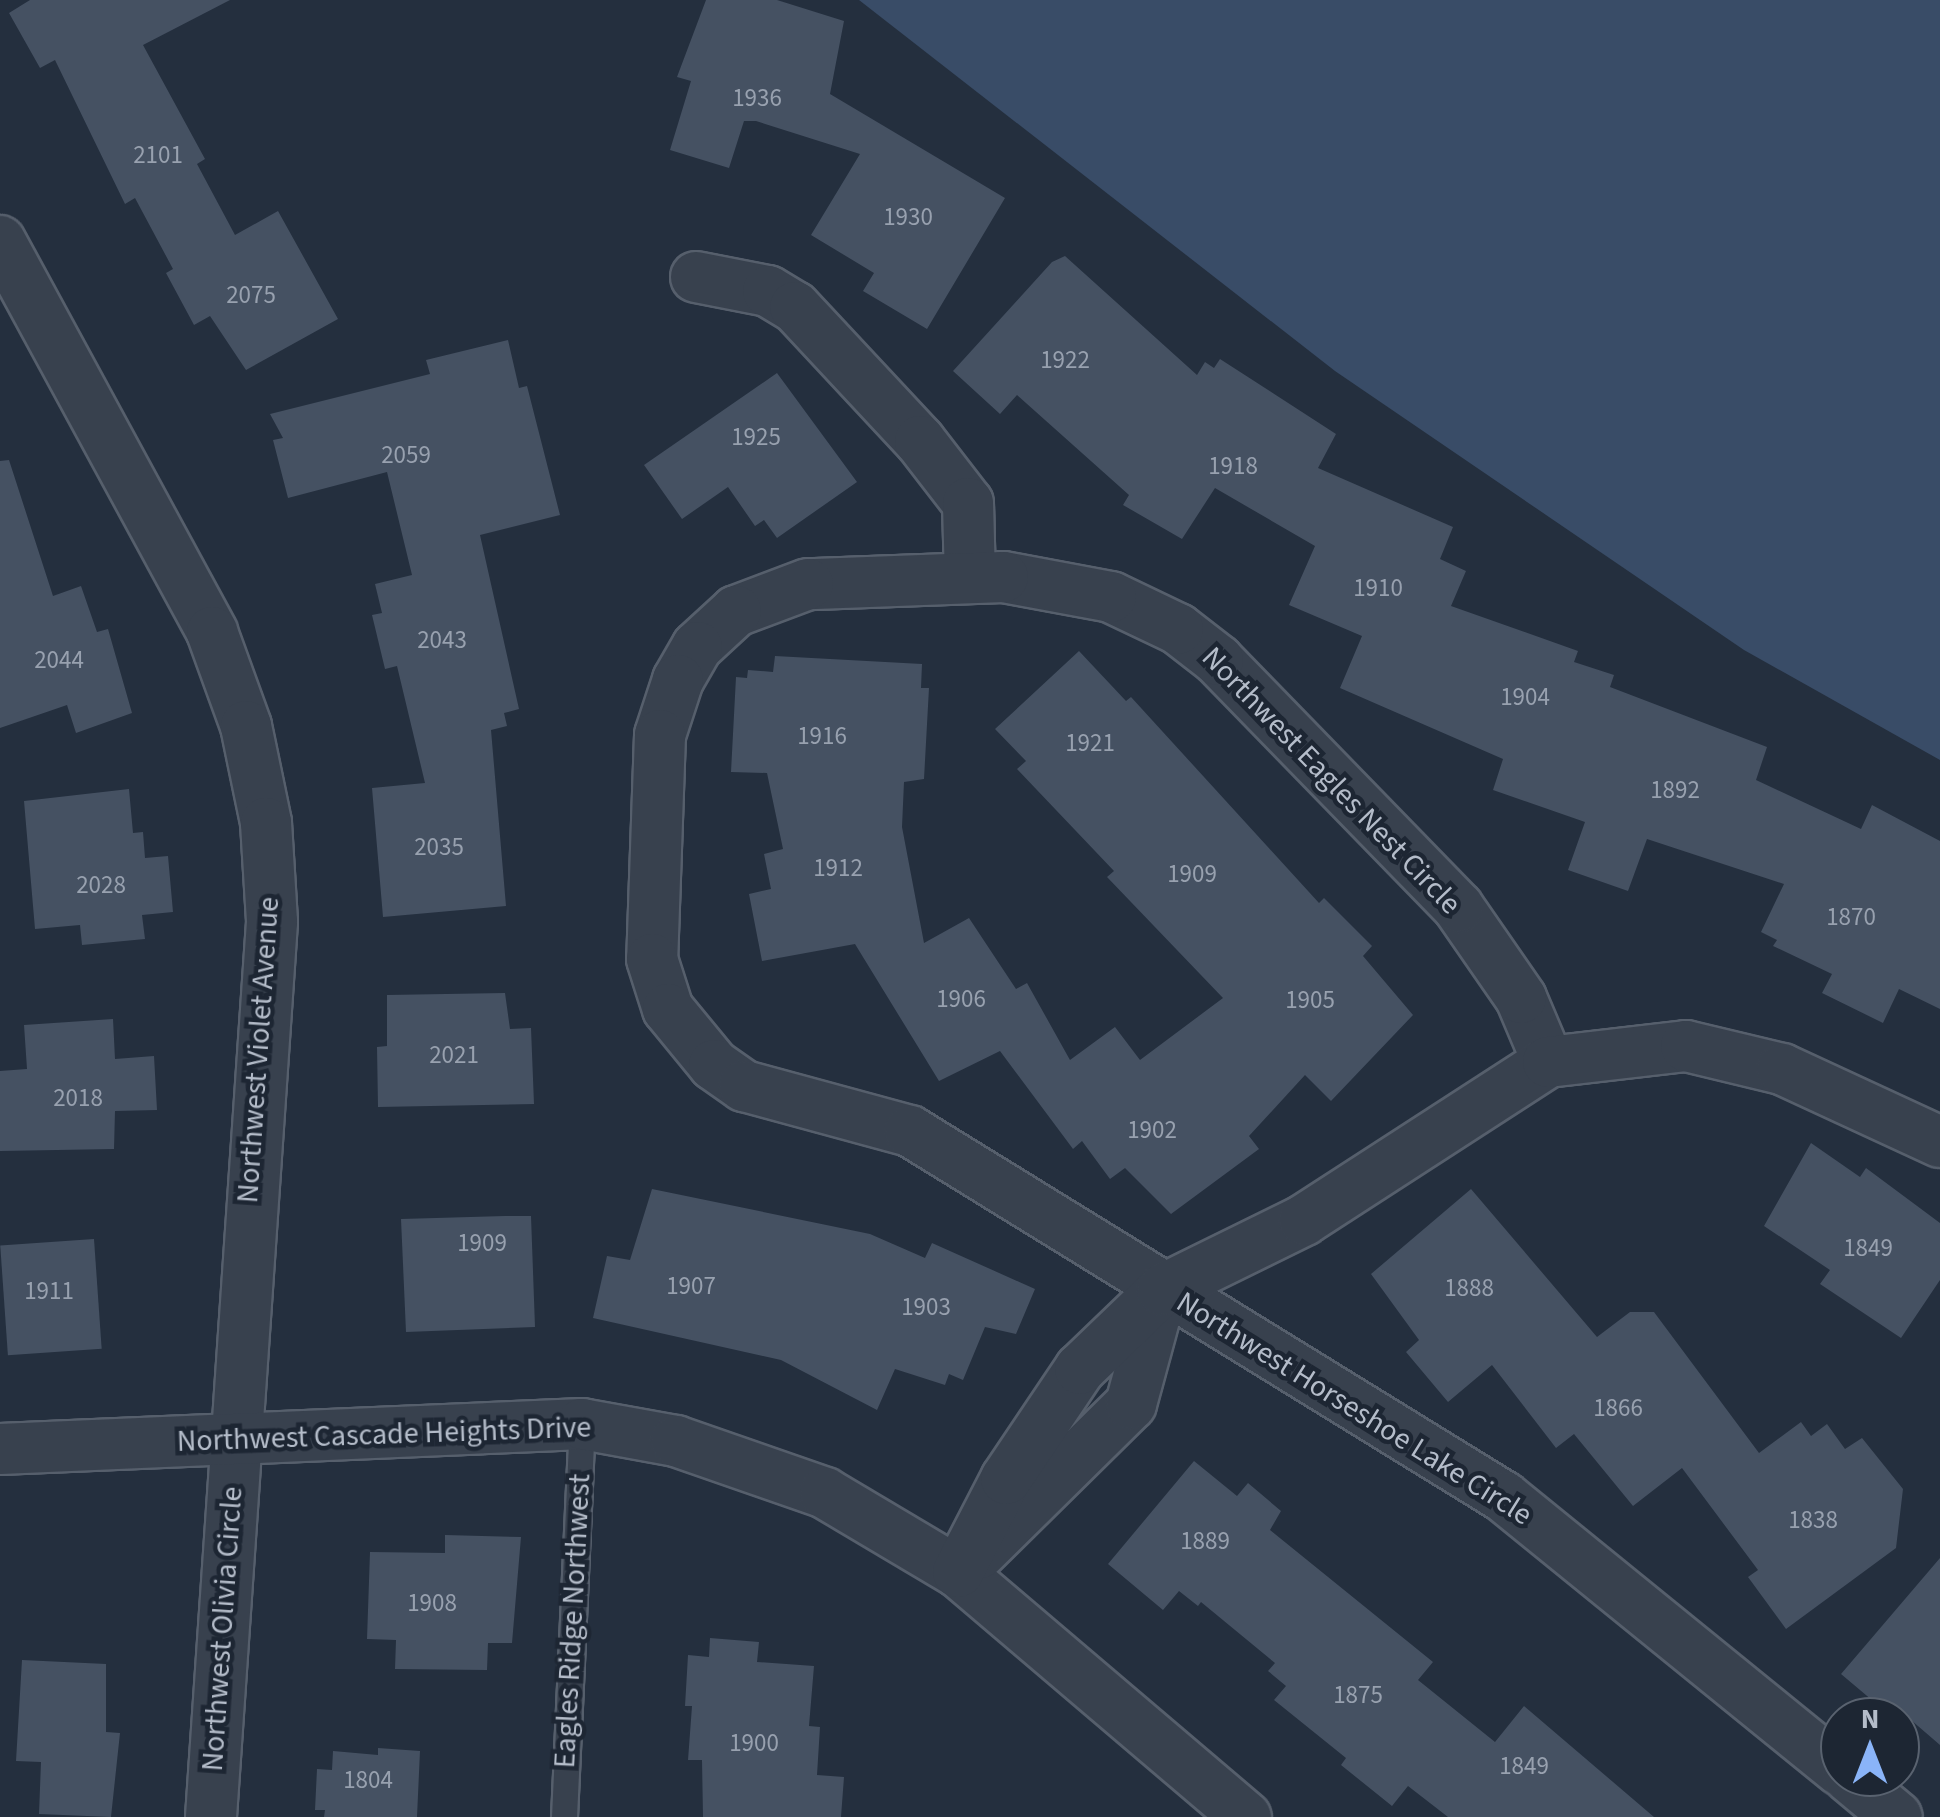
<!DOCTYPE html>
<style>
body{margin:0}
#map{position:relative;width:1940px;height:1817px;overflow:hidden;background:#242f3e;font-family:"Source Sans 3",sans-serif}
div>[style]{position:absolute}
.water>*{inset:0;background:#394c67}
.building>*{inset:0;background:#455162;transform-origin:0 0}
.roads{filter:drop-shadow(2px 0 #565f6c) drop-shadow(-2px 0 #565f6c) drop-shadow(0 2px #565f6c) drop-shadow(0 -2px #565f6c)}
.lane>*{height:25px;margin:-12.5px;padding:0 12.5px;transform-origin:12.5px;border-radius:12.5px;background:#38414e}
.street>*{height:50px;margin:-25px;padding:0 25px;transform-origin:25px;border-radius:25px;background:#38414e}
span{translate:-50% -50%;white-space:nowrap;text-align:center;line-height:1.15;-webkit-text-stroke:9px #1d2633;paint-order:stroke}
.number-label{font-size:25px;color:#98a1af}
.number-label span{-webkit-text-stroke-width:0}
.street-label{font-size:30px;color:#b4bcc9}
.north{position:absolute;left:1820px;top:1697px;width:100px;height:100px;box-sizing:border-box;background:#1d2633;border:2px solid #59626f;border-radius:50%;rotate:0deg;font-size:28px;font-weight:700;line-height:40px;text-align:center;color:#b4bcc9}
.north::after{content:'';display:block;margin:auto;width:35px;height:45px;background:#8ab4f8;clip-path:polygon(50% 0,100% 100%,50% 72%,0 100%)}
</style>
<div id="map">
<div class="water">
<i style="clip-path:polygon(859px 0,1940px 0,1940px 760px,1744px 650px,1335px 371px)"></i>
</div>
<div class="building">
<i style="clip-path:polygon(30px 0,230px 0,143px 45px,205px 159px,197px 164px,235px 235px,278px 211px,338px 319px,246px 370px,210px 316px,194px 325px,166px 273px,173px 269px,135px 198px,125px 204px,55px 60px,40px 68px,9px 13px)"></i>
<i style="clip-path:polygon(706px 0,777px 0,844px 21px,830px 94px,1005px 198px,927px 329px,863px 291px,874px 273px,811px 235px,860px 154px,756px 121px,744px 121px,729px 168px,670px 150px,691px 81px,677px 77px)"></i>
<i style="clip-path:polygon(1065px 256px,1197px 375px,1205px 362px,1214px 368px,1220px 359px,1336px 434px,1318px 468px,1453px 527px,1440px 559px,1466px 571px,1451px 606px,1578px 651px,1574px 662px,1614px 675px,1610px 687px,1767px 747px,1756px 780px,1861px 829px,1872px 805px,1940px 841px,1940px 1009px,1899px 989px,1883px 1023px,1822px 993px,1832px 974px,1773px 946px,1777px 940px,1761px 932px,1784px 884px,1647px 839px,1628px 891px,1568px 870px,1585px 822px,1493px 790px,1503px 759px,1340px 688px,1362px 636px,1289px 605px,1315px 546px,1215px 488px,1182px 539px,1123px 505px,1129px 495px,1017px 395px,1000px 414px,953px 371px,1052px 262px)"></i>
<i style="clip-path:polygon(508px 340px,519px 388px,527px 386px,560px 515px,480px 535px,519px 709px,504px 713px,507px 726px,491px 730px,506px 906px,383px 917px,372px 788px,425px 783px,397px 666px,385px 669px,372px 615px,382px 613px,375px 584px,412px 575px,387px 472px,288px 498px,273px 440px,283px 438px,270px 414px,430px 374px,426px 360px)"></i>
<i style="clip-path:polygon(777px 373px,857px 482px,777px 538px,764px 520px,755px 526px,728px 487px,682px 519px,644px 465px)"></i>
<i style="clip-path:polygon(9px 460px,53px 596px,81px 586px,97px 632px,108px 629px,132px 713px,76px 733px,67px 705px,0 728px,0 461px)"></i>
<i style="clip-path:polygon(1079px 651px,1126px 701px,1131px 697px,1319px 903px,1324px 898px,1372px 946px,1363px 956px,1413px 1015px,1331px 1101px,1305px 1075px,1249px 1136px,1259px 1149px,1171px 1214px,1125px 1168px,1110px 1179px,1082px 1141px,1073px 1149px,1000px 1051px,939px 1081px,855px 944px,762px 961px,749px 894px,771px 889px,764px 854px,783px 849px,767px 773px,731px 772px,736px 677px,747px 678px,748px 670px,773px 672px,775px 656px,922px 664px,921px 688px,929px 688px,924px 779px,904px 782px,902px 827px,924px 943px,969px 918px,1016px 989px,1027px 983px,1070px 1060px,1115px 1027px,1140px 1060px,1223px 998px,1107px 877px,1114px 871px,1017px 769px,1026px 761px,995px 729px)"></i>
<i style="clip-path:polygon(129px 789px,133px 833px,143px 832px,145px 858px,168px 856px,173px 912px,142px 915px,145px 939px,82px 945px,80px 925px,35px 929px,24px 801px)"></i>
<i style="clip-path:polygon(505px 993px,510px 1029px,531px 1028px,534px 1104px,378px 1107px,377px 1047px,387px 1046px,387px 995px)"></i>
<i style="clip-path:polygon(113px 1019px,115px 1059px,154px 1056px,157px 1110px,115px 1111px,114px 1149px,0 1151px,0 1071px,27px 1069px,24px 1025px)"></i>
<i style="clip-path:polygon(1811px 1143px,1860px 1177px,1866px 1168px,1940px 1223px,1940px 1280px,1901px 1338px,1820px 1284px,1830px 1270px,1764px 1226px)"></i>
<i style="clip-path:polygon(652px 1189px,870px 1234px,925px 1258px,932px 1243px,1035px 1289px,1016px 1334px,985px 1327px,963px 1380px,949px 1374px,945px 1385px,895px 1369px,877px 1410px,781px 1360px,593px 1318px,607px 1256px,630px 1260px)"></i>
<i style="clip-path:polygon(1471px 1189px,1597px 1337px,1630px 1312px,1654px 1312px,1759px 1453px,1801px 1422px,1811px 1436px,1827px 1424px,1845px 1449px,1862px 1438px,1903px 1489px,1896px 1548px,1786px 1629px,1748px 1577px,1758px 1570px,1682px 1468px,1633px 1506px,1574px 1434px,1556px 1448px,1492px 1365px,1448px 1402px,1406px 1352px,1419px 1340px,1371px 1274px)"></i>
<i style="clip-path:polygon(505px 1216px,531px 1216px,535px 1327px,406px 1332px,401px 1219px)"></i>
<i style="left:94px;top:1239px;width:110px;height:94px;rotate:86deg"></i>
<i style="clip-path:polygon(1194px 1461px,1237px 1496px,1248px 1483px,1281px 1511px,1270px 1530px,1433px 1662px,1418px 1680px,1495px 1742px,1524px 1706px,1654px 1817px,1448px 1817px,1408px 1786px,1392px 1806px,1341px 1765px,1346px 1758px,1274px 1700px,1286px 1686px,1268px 1671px,1275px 1663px,1201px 1602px,1198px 1606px,1179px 1591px,1163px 1610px,1108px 1564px)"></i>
<i style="clip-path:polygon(445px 1535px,521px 1537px,512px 1643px,488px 1643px,487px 1670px,395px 1669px,396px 1640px,367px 1639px,370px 1552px,445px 1553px)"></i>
<i style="clip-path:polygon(1940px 1558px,1940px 1745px,1904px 1714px,1892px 1717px,1841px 1674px)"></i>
<i style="clip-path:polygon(710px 1638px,759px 1642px,757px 1662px,814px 1666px,809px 1726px,820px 1727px,817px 1775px,844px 1777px,841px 1817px,703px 1817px,702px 1760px,688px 1760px,692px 1706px,685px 1706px,688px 1655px,709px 1657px)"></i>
<i style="clip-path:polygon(22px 1660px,106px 1664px,106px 1732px,120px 1733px,111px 1817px,39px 1814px,41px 1762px,16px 1761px)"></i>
<i style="clip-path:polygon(378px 1748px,420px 1751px,417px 1817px,324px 1817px,325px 1810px,315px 1810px,317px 1769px,332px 1770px,333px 1751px,378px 1755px)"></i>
</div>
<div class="roads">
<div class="lane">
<i style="left:564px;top:1817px;width:393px;rotate:-87.4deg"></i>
</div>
<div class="street">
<i style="left:0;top:241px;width:445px;rotate:61.5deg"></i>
<i style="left:212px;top:632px;width:100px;rotate:70.1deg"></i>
<i style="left:246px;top:726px;width:99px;rotate:78.3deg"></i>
<i style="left:266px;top:823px;width:99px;rotate:86.5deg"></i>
<i style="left:272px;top:922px;width:897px;rotate:93.9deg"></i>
<i style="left:696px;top:277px;width:73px;rotate:11deg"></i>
<i style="left:768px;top:291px;width:31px;rotate:31deg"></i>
<i style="left:795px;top:307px;width:183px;rotate:47deg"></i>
<i style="left:920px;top:441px;width:78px;rotate:52.3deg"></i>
<i style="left:968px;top:503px;width:75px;rotate:88.5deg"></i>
<i style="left:1548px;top:1062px;width:69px;rotate:-112.9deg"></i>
<i style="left:1521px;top:998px;width:111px;rotate:-124.7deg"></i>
<i style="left:1458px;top:907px;width:344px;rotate:-134.2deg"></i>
<i style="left:1218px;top:660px;width:51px;rotate:-142.2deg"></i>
<i style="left:1178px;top:629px;width:74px;rotate:-154.5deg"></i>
<i style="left:1111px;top:597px;width:110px;rotate:-169.5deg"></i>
<i style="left:1003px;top:577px;width:195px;rotate:177.9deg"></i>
<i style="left:808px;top:584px;width:77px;rotate:159.4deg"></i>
<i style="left:736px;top:611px;width:53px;rotate:137.3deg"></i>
<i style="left:697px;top:647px;width:38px;rotate:120deg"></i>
<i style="left:678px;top:680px;width:58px;rotate:108.1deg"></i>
<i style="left:660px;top:735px;width:224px;rotate:92deg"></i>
<i style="left:652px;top:959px;width:52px;rotate:72.3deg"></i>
<i style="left:668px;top:1009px;width:72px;rotate:50.6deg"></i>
<i style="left:714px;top:1065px;width:37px;rotate:35deg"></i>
<i style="left:744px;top:1086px;width:172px;rotate:15.2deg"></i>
<i style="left:910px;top:1131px;width:698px;rotate:31.64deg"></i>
<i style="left:1504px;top:1497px;width:433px;rotate:39.1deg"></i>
<i style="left:0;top:1449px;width:583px;rotate:-2.46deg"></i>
<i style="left:582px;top:1424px;width:96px;rotate:10.3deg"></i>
<i style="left:676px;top:1441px;width:158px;rotate:19.2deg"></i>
<i style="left:825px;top:1493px;width:155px;rotate:30.7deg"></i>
<i style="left:958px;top:1572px;width:378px;rotate:40.4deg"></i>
<i style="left:980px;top:1553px;width:212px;rotate:-44.6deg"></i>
<i style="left:1131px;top:1404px;width:118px;rotate:-74.8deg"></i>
<i style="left:958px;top:1572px;width:105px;rotate:-62.7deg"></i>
<i style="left:1006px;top:1479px;width:133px;rotate:-56.1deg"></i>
<i style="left:1080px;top:1369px;width:114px;rotate:-43.9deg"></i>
<i style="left:1162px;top:1290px;width:158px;rotate:-26.2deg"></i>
<i style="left:1304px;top:1220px;width:291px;rotate:-32.9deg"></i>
<i style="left:1548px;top:1062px;width:139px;rotate:-6.6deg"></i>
<i style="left:1686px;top:1046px;width:99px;rotate:13.5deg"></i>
<i style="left:1782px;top:1069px;width:174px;rotate:24.8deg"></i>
<i style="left:1849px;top:1777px;width:62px;rotate:39.8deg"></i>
</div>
</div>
<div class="number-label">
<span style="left:757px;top:98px">1936</span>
<span style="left:158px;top:155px">2101</span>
<span style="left:908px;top:217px">1930</span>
<span style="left:251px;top:295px">2075</span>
<span style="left:1065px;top:360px">1922</span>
<span style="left:756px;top:437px">1925</span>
<span style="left:406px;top:455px">2059</span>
<span style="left:1233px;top:466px">1918</span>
<span style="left:1378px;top:588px">1910</span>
<span style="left:442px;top:640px">2043</span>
<span style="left:59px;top:660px">2044</span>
<span style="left:1525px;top:697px">1904</span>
<span style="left:822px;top:736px">1916</span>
<span style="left:1090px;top:743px">1921</span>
<span style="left:1675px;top:790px">1892</span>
<span style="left:439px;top:847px">2035</span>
<span style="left:838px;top:868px">1912</span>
<span style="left:1192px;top:874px">1909</span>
<span style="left:101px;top:885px">2028</span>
<span style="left:1851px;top:917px">1870</span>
<span style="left:961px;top:999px">1906</span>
<span style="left:1310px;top:1000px">1905</span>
<span style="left:454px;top:1055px">2021</span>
<span style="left:78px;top:1098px">2018</span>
<span style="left:1152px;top:1130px">1902</span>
<span style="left:482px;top:1243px">1909</span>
<span style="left:1868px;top:1248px">1849</span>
<span style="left:691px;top:1286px">1907</span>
<span style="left:1469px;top:1288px">1888</span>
<span style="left:49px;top:1291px">1911</span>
<span style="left:926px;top:1307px">1903</span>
<span style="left:1618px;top:1408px">1866</span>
<span style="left:1813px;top:1520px">1838</span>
<span style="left:1205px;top:1541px">1889</span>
<span style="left:432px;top:1603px">1908</span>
<span style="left:1358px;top:1695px">1875</span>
<span style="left:754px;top:1743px">1900</span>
<span style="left:1524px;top:1766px">1849</span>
<span style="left:368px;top:1780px">1804</span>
</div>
<div class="street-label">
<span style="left:1331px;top:781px;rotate:46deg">Northwest Eagles Nest Circle</span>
<span style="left:259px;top:1050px;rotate:-86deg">Northwest Violet Avenue</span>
<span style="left:1354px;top:1409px;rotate:32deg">Northwest Horseshoe Lake Circle</span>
<span style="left:384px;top:1435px;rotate:-2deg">Northwest Cascade Heights Drive</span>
<span style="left:573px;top:1621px;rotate:-87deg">Eagles Ridge Northwest</span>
<span style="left:223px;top:1629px;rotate:-86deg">Northwest Olivia Circle</span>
</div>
<div class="north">N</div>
</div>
